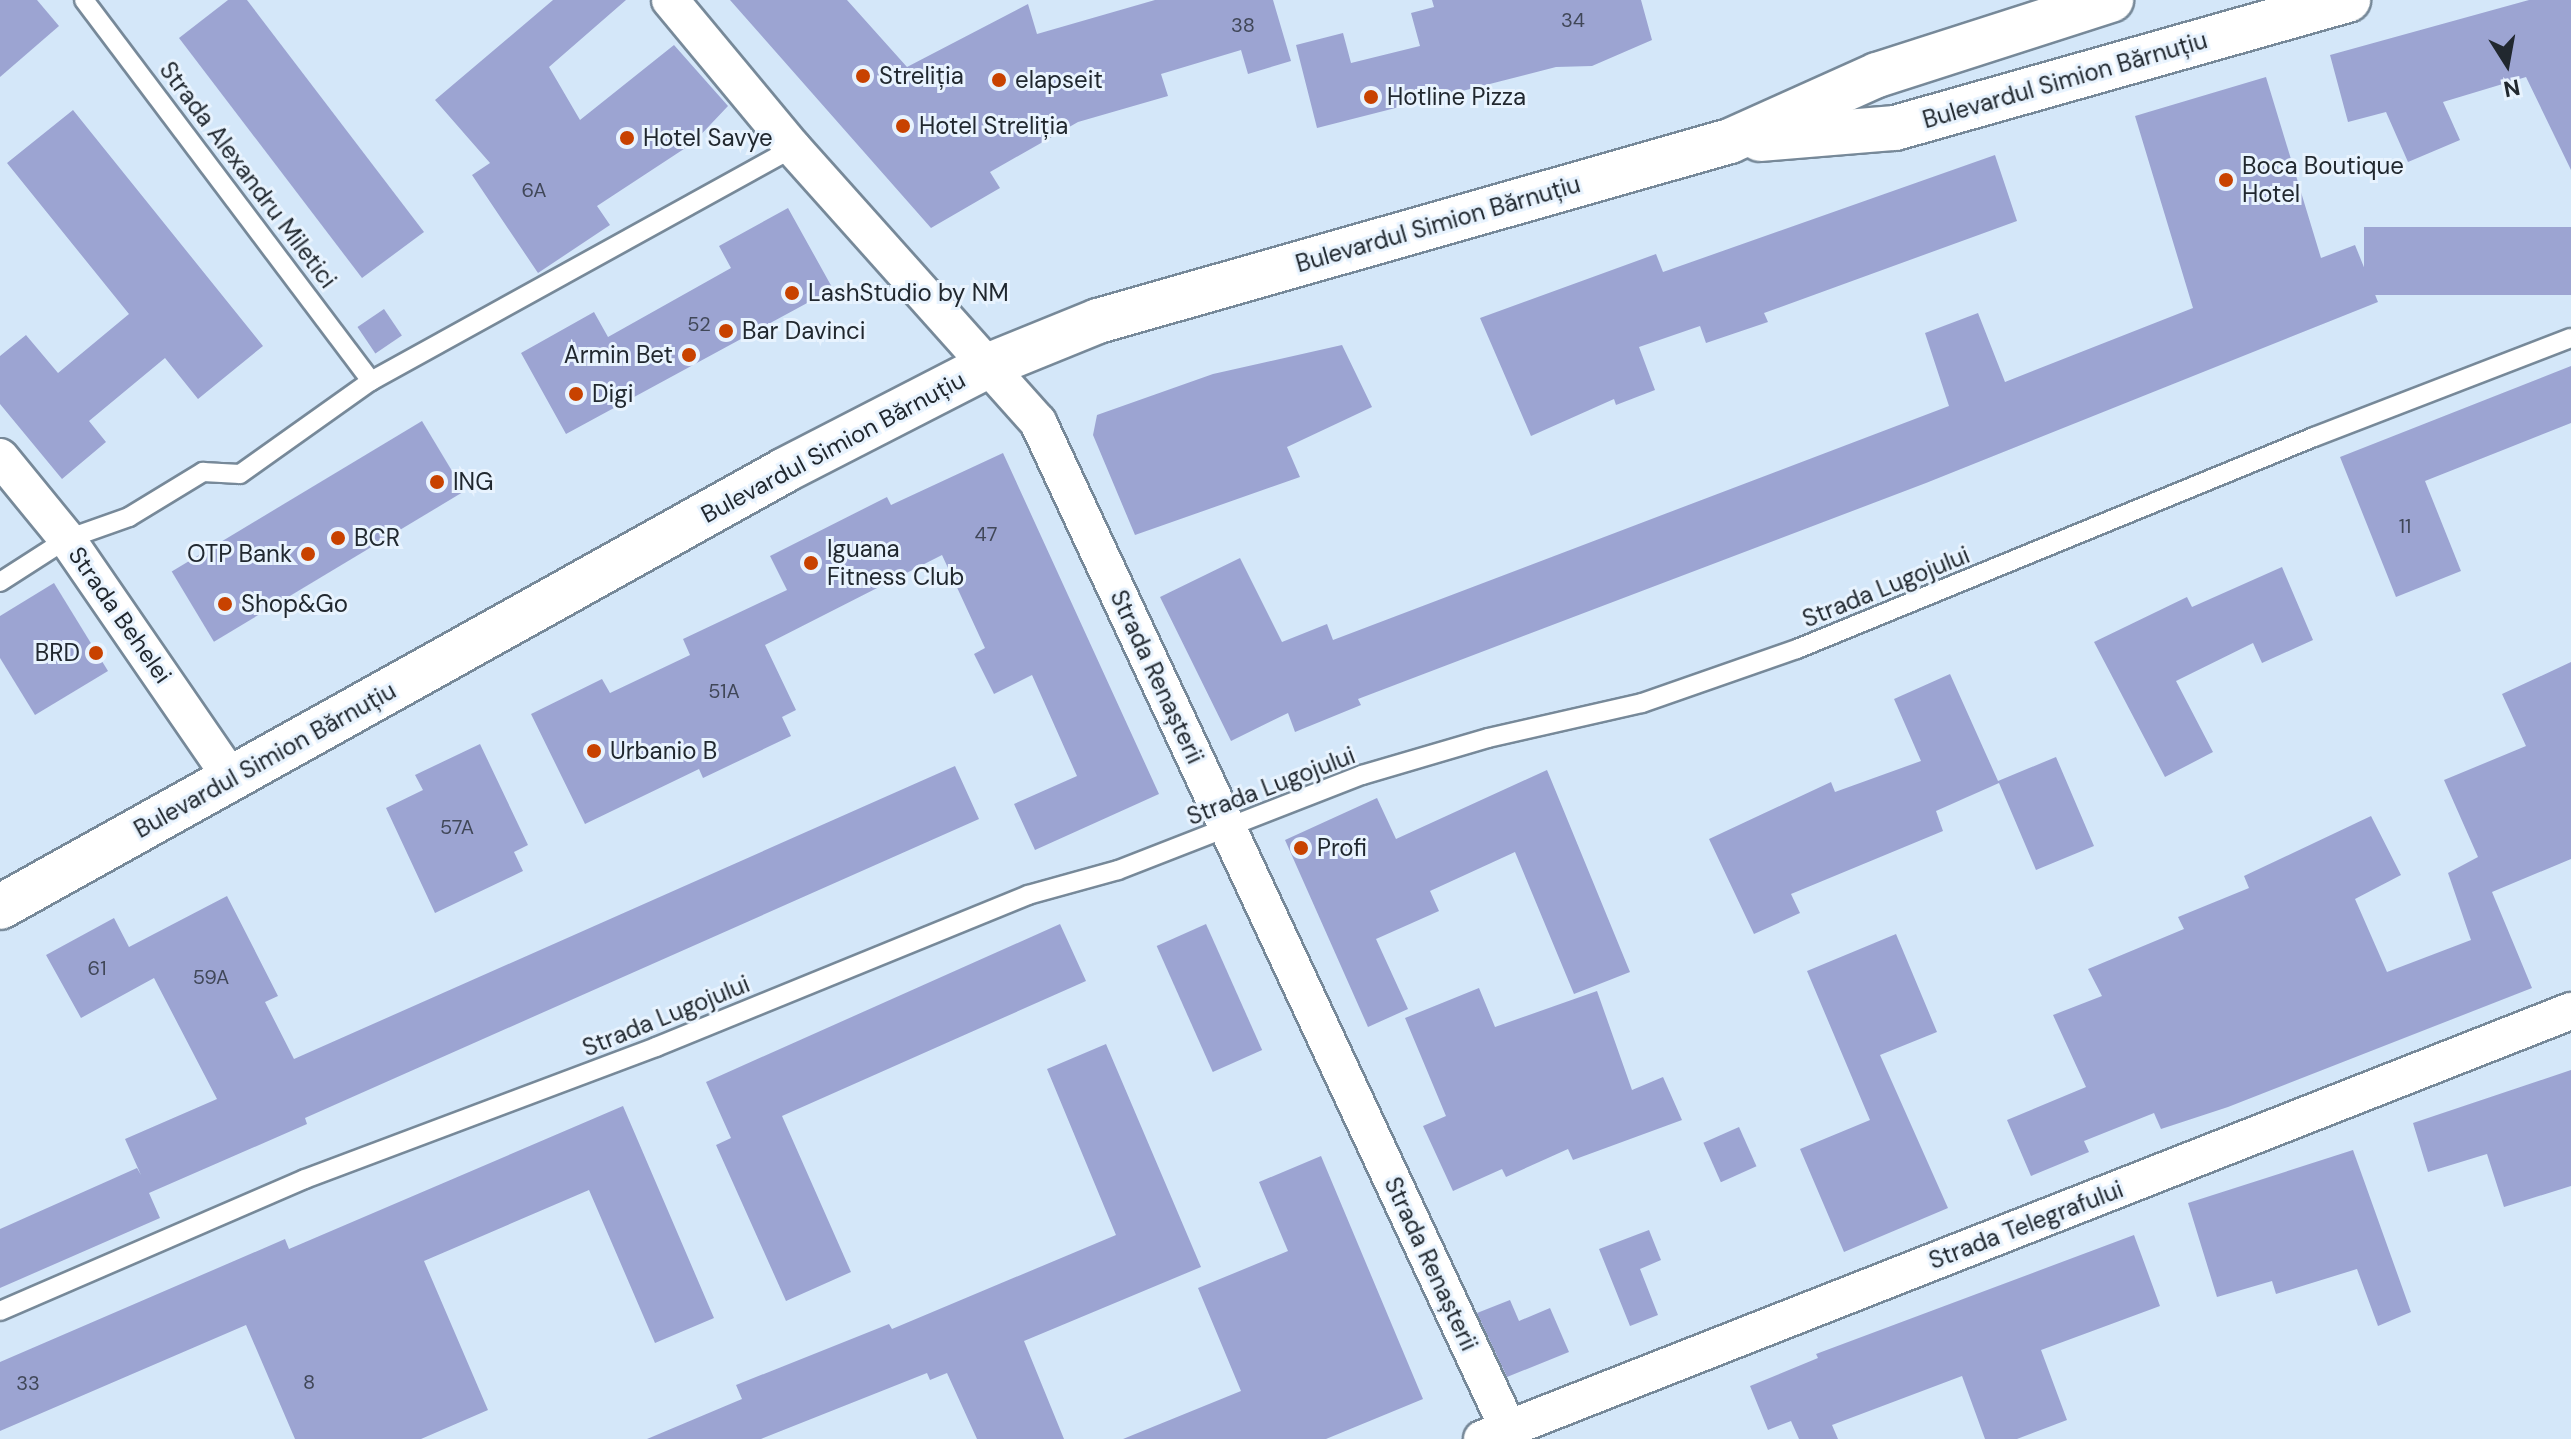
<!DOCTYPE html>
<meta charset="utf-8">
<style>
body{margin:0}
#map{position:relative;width:2571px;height:1439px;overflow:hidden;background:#d4e7f9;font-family:"DM Sans",sans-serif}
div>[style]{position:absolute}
.building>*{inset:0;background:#9ca4d2;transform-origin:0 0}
.roads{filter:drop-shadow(2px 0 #778999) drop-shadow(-2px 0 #778999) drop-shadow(0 2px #778999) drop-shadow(0 -2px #778999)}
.service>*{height:18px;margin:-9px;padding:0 9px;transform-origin:9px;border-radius:9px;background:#fff}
.minor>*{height:36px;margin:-18px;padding:0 18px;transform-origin:18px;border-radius:18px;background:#fff}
.primary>*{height:44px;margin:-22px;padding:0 22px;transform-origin:22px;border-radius:22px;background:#fff}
.dots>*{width:22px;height:22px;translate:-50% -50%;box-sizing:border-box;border:4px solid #e8f3fe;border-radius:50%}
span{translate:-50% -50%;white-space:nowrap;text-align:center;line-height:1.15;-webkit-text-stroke:6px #e8f3fe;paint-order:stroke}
.number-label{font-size:20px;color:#404758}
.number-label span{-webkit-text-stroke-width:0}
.poi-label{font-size:24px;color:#21282f}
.left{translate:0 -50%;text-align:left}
.right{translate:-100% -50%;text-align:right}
.street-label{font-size:24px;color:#21282f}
.north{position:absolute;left:2467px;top:24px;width:80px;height:80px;-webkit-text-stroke:6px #e8f3fe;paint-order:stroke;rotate:169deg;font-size:22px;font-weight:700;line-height:32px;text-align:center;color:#21282f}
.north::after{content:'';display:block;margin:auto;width:28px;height:36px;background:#21282f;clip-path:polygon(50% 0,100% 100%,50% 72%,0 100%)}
</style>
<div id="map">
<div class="building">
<i style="clip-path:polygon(0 0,37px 0,59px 26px,0 77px)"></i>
<i style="clip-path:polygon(228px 0,247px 0,424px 232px,362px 278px,179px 38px)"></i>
<i style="clip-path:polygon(553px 0,626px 0,549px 67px,580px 120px,674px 45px,728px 106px,693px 143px,597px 206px,610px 225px,538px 273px,472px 175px,490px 163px,435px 100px)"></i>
<i style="clip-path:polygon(730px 0,847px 0,907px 67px,1028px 4px,1037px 34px,1155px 0,1273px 0,1291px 61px,1248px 74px,1241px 50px,1161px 74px,1168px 96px,1078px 122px,990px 172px,1000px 188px,931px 228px)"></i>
<i style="clip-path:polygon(1432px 0,1641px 0,1652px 40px,1592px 66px,1556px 67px,1317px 128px,1296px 45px,1343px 33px,1351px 63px,1420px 46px,1411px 13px,1434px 7px)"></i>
<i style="clip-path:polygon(2529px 0,2571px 0,2571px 170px,2526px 77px,2443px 102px,2460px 140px,2408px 162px,2386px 112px,2348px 122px,2330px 55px)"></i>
<i style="clip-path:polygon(2266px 77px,2321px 258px,2355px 245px,2378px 302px,1926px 483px,1358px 699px,1361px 705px,1295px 732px,1288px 713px,1231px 741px,1160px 597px,1240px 558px,1282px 642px,1327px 624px,1333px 640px,1949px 406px,1925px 333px,1978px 313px,2005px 382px,2193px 308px,2135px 116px)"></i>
<i style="clip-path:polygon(73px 110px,263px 346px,198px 399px,165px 358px,89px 421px,106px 442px,62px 479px,0 404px,0 356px,26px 335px,58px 373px,129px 314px,7px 163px)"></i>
<i style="clip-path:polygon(1995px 155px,2017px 221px,1764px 313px,1768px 322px,1706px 343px,1700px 326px,1639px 347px,1655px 390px,1616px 405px,1614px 399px,1531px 436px,1480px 318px,1656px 254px,1663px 272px)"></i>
<i style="clip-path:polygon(788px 208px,833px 289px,566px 434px,521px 353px,594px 312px,608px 337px,731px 268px,719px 246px)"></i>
<i style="left:2571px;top:227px;width:68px;height:207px;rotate:90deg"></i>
<i style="left:384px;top:309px;width:32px;height:32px;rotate:56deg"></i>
<i style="clip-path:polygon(1342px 345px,1372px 407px,1287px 447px,1300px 477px,1135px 535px,1093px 435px,1097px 415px,1213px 374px)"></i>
<i style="clip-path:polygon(2571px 366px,2571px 423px,2425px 481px,2461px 571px,2396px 597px,2340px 457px)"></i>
<i style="left:422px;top:421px;width:82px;height:292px;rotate:59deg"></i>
<i style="clip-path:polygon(1003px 453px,1159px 794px,1035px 850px,1014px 804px,1077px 776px,1032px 675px,994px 694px,974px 654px,985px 648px,942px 555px,765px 645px,796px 710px,782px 717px,791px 736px,703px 778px,699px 769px,585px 824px,531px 714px,602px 679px,610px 693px,690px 655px,683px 639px,787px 590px,770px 556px,887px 497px,891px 505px)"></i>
<i style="clip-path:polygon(2282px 567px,2313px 640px,2262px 663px,2253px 643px,2176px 681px,2213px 752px,2165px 777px,2094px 642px,2187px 597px,2192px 607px)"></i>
<i style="clip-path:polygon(54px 583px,108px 671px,35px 715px,0 658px,0 616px)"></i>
<i style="clip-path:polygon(2571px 662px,2571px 859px,2492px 892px,2532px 988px,2228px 1107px,2161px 1129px,2154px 1113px,2084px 1141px,2089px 1152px,2031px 1176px,2007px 1120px,2086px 1087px,2053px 1015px,2102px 996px,2088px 969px,2184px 929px,2178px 917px,2249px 888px,2244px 876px,2371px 816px,2401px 875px,2355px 899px,2387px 972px,2471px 940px,2448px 873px,2478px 857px,2444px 780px,2526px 746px,2502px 694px)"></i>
<i style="clip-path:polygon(1950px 674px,1998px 781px,2056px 757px,2094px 846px,2036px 870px,1999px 783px,1936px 811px,1943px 831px,1791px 894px,1800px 913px,1754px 934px,1709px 839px,1831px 782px,1835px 792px,1921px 761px,1894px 699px)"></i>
<i style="clip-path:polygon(480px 744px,528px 845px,514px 852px,523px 871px,435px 913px,386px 808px,423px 790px,415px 775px)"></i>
<i style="clip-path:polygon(955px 766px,979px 819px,305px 1118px,307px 1124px,149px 1193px,160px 1218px,0 1288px,0 1229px,137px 1168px,141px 1175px,125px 1139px,217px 1099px,154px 978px,81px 1018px,46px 955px,114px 918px,129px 947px,227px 896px,278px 996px,265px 1002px,294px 1059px)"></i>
<i style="clip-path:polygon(1547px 770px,1630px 972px,1574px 994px,1515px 852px,1430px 891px,1439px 911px,1376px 939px,1408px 1009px,1368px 1027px,1285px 840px,1377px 798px,1396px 839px)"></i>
<i style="clip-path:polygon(1060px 924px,1086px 981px,782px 1116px,851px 1272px,786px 1301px,716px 1145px,731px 1138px,706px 1082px)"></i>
<i style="left:1206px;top:924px;width:138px;height:54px;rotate:66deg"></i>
<i style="clip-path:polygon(1896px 934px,1937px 1032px,1880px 1055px,1948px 1208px,1844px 1252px,1800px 1149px,1870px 1120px,1807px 971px)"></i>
<i style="clip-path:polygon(1479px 988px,1495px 1027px,1597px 991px,1632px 1090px,1663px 1077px,1682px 1120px,1573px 1160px,1568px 1149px,1506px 1177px,1502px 1169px,1453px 1191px,1423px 1126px,1446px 1116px,1405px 1018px)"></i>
<i style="clip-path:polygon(1106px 1044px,1201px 1267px,1024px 1341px,1064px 1439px,977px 1439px,947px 1373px,930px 1380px,927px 1373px,761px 1439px,647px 1439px,742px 1399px,736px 1385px,889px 1324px,892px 1329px,1116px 1235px,1047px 1069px)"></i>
<i style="clip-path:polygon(2571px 1070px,2571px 1186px,2504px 1207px,2487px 1154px,2428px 1172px,2413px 1123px)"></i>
<i style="clip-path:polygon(623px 1106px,714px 1318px,655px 1343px,589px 1190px,424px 1261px,488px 1410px,421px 1439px,295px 1439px,246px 1325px,0 1431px,0 1362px,285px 1239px,289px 1249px)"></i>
<i style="left:1739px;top:1127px;width:43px;height:39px;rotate:66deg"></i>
<i style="clip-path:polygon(2353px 1150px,2411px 1312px,2378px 1326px,2357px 1269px,2276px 1294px,2272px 1281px,2217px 1297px,2188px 1203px)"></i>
<i style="clip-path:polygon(1321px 1156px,1423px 1399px,1326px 1439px,1123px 1439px,1241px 1391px,1198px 1288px,1288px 1251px,1259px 1182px)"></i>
<i style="clip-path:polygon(1649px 1230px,1661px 1260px,1640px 1269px,1658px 1315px,1630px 1326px,1599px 1249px)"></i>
<i style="clip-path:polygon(2134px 1235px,2160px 1306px,2041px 1350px,2067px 1420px,2017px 1439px,1985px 1439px,1962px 1376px,1832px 1425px,1838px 1439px,1799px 1439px,1791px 1421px,1768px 1430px,1750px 1386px,1818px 1358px,1816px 1354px)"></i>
<i style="clip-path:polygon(1510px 1300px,1519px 1321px,1550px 1308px,1569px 1352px,1507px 1377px,1477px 1313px)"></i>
</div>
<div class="roads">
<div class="service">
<i style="left:84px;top:0;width:477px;rotate:53deg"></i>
<i style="left:0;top:582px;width:80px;rotate:-32.7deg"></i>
<i style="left:67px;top:539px;width:66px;rotate:-19.5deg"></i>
<i style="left:129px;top:517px;width:87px;rotate:-31.3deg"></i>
<i style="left:203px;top:472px;width:37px;rotate:3deg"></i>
<i style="left:240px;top:474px;width:161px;rotate:-35.4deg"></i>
<i style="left:371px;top:381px;width:482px;rotate:-28.9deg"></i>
<i style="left:0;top:1311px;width:332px;rotate:-23.4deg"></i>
<i style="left:305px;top:1179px;width:375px;rotate:-20.6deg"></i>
<i style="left:656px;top:1047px;width:402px;rotate:-22.2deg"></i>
<i style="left:1028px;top:895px;width:93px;rotate:-15.5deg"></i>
<i style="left:1118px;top:870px;width:262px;rotate:-21.3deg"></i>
<i style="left:1362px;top:775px;width:131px;rotate:-16.4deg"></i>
<i style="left:1488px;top:738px;width:158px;rotate:-12.8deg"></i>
<i style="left:1642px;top:703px;width:164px;rotate:-19.2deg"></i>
<i style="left:1797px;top:649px;width:559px;rotate:-22.3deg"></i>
<i style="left:2314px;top:437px;width:275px;rotate:-21.1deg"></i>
</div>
<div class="minor">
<i style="left:670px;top:0;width:192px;rotate:50.3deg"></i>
<i style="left:793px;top:148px;width:368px;rotate:48.2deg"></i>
<i style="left:1038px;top:422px;width:1122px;rotate:64.96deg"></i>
<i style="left:0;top:457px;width:106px;rotate:50.7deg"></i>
<i style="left:67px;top:539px;width:291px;rotate:55.5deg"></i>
<i style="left:1482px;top:1439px;width:1170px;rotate:-21.46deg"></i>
</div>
<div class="primary">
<i style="left:1760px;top:139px;width:135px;rotate:-4.7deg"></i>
<i style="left:1895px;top:128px;width:471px;rotate:-15.8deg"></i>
<i style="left:0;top:907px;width:898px;rotate:-29.1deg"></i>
<i style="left:785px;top:470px;width:227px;rotate:-27.2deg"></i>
<i style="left:987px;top:366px;width:120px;rotate:-22.1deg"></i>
<i style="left:1098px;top:321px;width:657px;rotate:-15.9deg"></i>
<i style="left:1730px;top:141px;width:161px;rotate:-24.2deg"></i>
<i style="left:1877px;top:75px;width:246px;rotate:-17.8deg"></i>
</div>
</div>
<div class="dots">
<i style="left:863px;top:76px;background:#c84200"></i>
<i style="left:999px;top:80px;background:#c84200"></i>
<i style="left:1371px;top:97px;background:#c84200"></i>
<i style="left:903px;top:126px;background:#c84200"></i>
<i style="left:627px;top:138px;background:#c84200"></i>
<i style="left:2226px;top:180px;background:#c84200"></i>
<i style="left:792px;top:293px;background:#c84200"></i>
<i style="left:726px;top:331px;background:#c84200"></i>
<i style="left:689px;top:355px;background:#c84200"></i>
<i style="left:576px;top:394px;background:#c84200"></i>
<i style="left:437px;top:482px;background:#c84200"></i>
<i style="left:338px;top:538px;background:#c84200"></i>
<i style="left:308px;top:554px;background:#c84200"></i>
<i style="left:811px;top:563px;background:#c84200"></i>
<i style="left:225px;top:604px;background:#c84200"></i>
<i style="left:96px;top:653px;background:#c84200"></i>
<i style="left:594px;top:751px;background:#c84200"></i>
<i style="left:1301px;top:848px;background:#c84200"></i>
</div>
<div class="number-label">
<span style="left:1573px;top:20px">34</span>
<span style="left:1243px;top:25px">38</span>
<span style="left:534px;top:190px">6A</span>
<span style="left:699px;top:324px">52</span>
<span style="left:2405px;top:526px">11</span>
<span style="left:986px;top:534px">47</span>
<span style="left:724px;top:691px">51A</span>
<span style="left:457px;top:827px">57A</span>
<span style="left:97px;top:968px">61</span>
<span style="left:211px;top:977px">59A</span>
<span style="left:309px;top:1382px">8</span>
<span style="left:28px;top:1383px">33</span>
</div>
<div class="poi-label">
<span class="left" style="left:879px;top:76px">Streliția</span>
<span class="left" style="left:1015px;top:80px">elapseit</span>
<span class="left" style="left:1387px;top:97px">Hotline Pizza</span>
<span class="left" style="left:919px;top:126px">Hotel Streliția</span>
<span class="left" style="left:643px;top:138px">Hotel Savye</span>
<span class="left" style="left:2242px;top:180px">Boca Boutique<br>Hotel</span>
<span class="left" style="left:808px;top:293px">LashStudio by NM</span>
<span class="left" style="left:742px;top:331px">Bar Davinci</span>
<span class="right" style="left:673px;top:355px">Armin Bet</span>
<span class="left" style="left:592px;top:394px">Digi</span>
<span class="left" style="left:453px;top:482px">ING</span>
<span class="left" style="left:354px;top:538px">BCR</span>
<span class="left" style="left:827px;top:563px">Iguana<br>Fitness Club</span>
<span class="right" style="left:292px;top:554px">OTP Bank</span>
<span class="left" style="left:241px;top:604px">Shop&amp;Go</span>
<span class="right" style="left:80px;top:653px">BRD</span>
<span class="left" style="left:610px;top:751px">Urbanio B</span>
<span class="left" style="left:1317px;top:848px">Profi</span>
</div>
<div class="street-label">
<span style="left:2065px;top:80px;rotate:-16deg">Bulevardul Simion Bărnuțiu</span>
<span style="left:248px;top:175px;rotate:53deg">Strada Alexandru Miletici</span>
<span style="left:1438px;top:224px;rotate:-16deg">Bulevardul Simion Bărnuțiu</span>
<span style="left:833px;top:447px;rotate:-28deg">Bulevardul Simion Bărnuțiu</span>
<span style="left:1886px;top:587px;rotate:-22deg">Strada Lugojului</span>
<span style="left:120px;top:615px;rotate:55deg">Strada Behelei</span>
<span style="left:1157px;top:677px;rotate:65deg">Strada Renașterii</span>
<span style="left:265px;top:760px;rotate:-29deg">Bulevardul Simion Bărnuțiu</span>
<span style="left:1271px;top:786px;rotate:-21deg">Strada Lugojului</span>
<span style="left:666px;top:1016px;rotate:-22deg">Strada Lugojului</span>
<span style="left:2026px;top:1225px;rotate:-21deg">Strada Telegrafului</span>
<span style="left:1431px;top:1264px;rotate:65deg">Strada Renașterii</span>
</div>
<div class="north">N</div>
</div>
